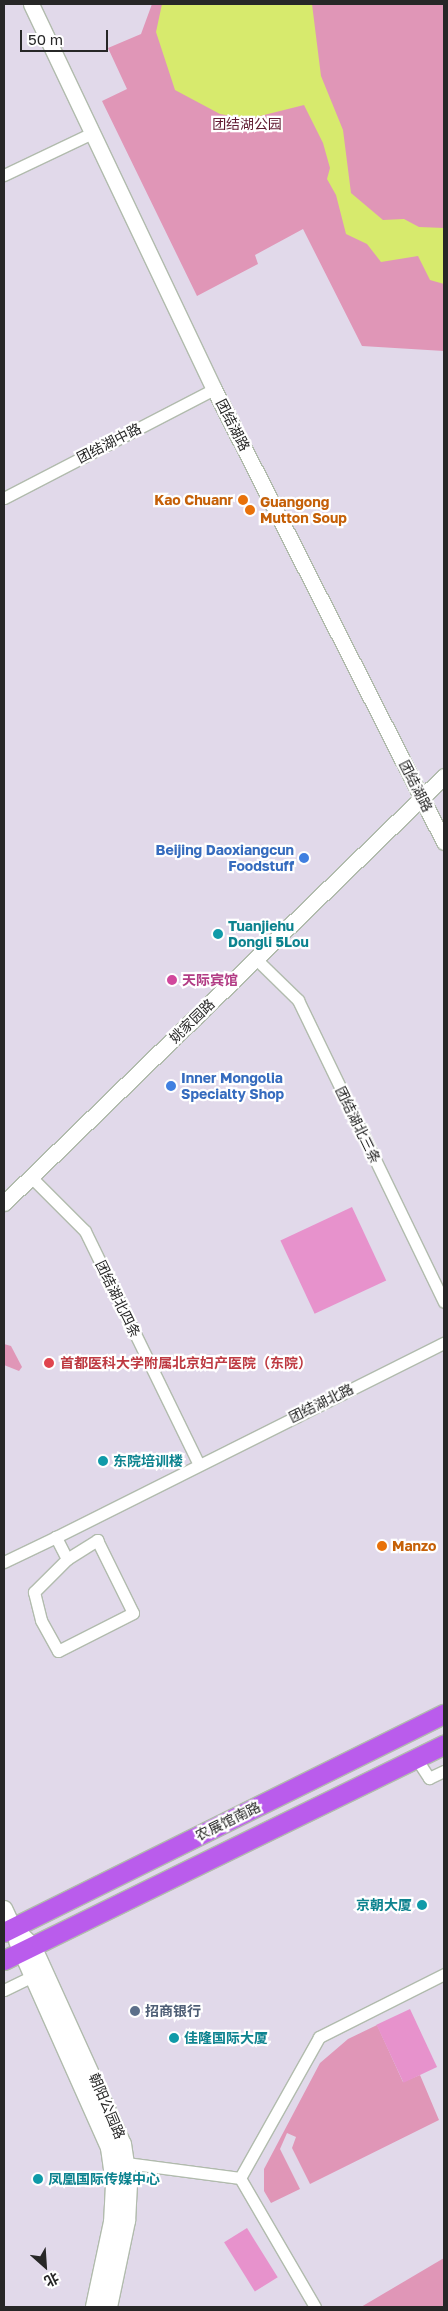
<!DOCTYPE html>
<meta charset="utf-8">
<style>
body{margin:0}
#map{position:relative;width:448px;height:2311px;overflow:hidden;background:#e1d9ea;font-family:"Golos Text","Noto Sans SC",sans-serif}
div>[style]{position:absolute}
.green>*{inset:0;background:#e096b7}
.pitch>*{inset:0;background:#e792cc;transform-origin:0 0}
.water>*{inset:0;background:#d7ea6d}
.roads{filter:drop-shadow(1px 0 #b1bbad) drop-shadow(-1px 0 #b1bbad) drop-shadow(0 1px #b1bbad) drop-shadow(0 -1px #b1bbad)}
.minor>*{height:11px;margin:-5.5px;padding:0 5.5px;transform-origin:5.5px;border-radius:5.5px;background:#fff}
.tertiary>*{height:15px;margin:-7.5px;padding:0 7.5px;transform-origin:7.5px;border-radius:7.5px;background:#fff}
.secondary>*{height:16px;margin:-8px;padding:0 8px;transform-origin:8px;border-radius:8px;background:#fff}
.primary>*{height:19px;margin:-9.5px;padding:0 9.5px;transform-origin:9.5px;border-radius:9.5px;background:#ba5cec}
.dots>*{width:14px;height:14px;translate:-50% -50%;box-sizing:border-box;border:2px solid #fff;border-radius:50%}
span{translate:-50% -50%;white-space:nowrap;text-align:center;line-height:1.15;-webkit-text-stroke:4.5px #fff;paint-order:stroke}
.park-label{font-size:14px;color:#611b31}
.street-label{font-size:14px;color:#272727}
.food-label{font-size:14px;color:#c56008;font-weight:700}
.right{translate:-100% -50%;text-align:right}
.left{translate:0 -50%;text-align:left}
.shop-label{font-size:14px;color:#366cbe;font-weight:700}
.culture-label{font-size:14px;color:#0d838f;font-weight:700}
.hotel-label{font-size:14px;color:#b23c85;font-weight:700}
.health-label{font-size:14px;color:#be3a42;font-weight:700}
.service-label{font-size:14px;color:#4e5e75;font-weight:700}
.frame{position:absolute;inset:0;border:5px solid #272727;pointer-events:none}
.north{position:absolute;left:20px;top:2241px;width:50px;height:50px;-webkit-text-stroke:4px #fff;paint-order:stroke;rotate:154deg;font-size:14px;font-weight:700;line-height:20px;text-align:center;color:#272727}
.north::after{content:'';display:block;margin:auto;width:18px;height:22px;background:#272727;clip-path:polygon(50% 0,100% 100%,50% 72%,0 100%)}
.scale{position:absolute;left:20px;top:30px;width:88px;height:22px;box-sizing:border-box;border:2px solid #272727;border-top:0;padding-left:6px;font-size:15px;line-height:18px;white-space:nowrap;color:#272727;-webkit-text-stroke:4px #fff;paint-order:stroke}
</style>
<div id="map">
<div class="green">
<i style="clip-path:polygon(152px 4px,444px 4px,444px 351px,362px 346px,303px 229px,255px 255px,258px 264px,197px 296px,102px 101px,127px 89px,108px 48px,141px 34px)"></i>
<i style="clip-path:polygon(4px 1344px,11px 1346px,22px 1367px,19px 1371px,4px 1365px)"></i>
<i style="clip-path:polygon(377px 2025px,403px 2082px,420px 2075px,439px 2120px,310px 2184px,292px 2148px,296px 2137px,287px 2133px,280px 2149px,300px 2189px,271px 2203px,264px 2191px,264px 2169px,320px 2063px,348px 2039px)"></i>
<i style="clip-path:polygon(444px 2258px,444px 2307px,361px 2307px)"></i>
</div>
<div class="pitch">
<i style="left:352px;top:1207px;width:81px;height:79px;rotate:65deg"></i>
<i style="left:410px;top:2009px;width:64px;height:37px;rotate:65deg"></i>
<i style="left:247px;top:2228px;width:58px;height:27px;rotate:58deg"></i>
</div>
<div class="water">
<i style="clip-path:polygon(162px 4px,312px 4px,321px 76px,343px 130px,351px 193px,383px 220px,404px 219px,419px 227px,444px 228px,444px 284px,430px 280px,418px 256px,381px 262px,367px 244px,346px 234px,336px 195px,327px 179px,330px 168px,323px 143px,304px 105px,248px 119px,220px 114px,175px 90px,156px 32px)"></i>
</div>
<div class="roads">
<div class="minor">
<i style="left:4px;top:175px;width:98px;rotate:-25.5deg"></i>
<i style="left:4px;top:498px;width:237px;rotate:-27.4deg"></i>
<i style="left:256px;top:959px;width:59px;rotate:44.3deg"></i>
<i style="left:298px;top:1000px;width:335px;rotate:64.2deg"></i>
<i style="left:31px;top:1177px;width:76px;rotate:45deg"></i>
<i style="left:85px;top:1231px;width:258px;rotate:64deg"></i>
<i style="left:67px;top:1559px;width:36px;rotate:-32deg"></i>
<i style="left:97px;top:1540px;width:81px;rotate:63.7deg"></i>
<i style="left:133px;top:1613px;width:84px;rotate:153.1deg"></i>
<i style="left:58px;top:1651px;width:35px;rotate:-119deg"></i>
<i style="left:41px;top:1620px;width:29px;rotate:-104deg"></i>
<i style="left:34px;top:1592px;width:47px;rotate:-45deg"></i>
<i style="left:67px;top:1559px;width:25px;rotate:-117deg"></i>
<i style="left:56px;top:1537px;width:434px;rotate:-26.6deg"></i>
<i style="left:4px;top:1562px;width:58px;rotate:-25.7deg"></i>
<i style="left:416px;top:1758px;width:24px;rotate:57deg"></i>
<i style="left:429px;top:1778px;width:17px;rotate:-25deg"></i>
<i style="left:4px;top:1990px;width:32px;rotate:-26deg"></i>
<i style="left:126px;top:2163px;width:115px;rotate:7.5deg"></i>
<i style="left:240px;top:2178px;width:162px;rotate:-60.7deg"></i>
<i style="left:319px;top:2037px;width:140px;rotate:-26.7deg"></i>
<i style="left:240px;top:2178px;width:149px;rotate:59.8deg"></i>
</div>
<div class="tertiary">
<i style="left:31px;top:4px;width:426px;rotate:64.6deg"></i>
<i style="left:214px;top:389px;width:508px;rotate:63.08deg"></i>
<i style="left:4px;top:1203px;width:613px;rotate:-44.14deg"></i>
<i style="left:4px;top:1908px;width:21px;rotate:65deg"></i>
</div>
<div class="secondary">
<i style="left:13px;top:1927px;width:28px;rotate:44deg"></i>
<i style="left:33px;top:1946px;width:217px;rotate:65.6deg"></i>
<i style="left:123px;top:2144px;width:40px;rotate:81.5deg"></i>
<i style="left:129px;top:2184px;width:37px;rotate:93deg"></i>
<i style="left:127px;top:2221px;width:88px;rotate:101.8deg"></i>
<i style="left:17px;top:1941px;width:227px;rotate:66deg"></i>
<i style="left:109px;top:2148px;width:37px;rotate:82deg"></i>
<i style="left:114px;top:2185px;width:37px;rotate:93deg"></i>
<i style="left:112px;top:2222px;width:87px;rotate:102deg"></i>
</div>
<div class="primary">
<i style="left:4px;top:1932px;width:491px;rotate:-26.4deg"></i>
<i style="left:4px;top:1960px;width:490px;rotate:-26.1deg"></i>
</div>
</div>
<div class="dots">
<i style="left:243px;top:500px;background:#e8710a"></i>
<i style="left:250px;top:510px;background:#e8710a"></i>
<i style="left:304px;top:858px;background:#3f7fe0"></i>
<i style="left:218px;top:934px;background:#0f9aa8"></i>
<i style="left:172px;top:980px;background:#d1479c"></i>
<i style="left:171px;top:1086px;background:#3f7fe0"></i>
<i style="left:49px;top:1363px;background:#e0444e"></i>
<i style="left:103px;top:1461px;background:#0f9aa8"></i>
<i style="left:382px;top:1546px;background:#e8710a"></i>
<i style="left:422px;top:1905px;background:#0f9aa8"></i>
<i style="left:135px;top:2011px;background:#5c6f8a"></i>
<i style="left:174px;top:2038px;background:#0f9aa8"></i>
<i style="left:38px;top:2179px;background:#0f9aa8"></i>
</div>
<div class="park-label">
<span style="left:247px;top:124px">团结湖公园</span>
</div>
<div class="street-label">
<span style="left:233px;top:425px;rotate:63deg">团结湖路</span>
<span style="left:109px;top:443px;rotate:-27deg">团结湖中路</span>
<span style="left:416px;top:786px;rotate:63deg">团结湖路</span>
<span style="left:192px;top:1021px;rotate:-44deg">姚家园路</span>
<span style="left:358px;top:1125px;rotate:64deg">团结湖北三条</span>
<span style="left:118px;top:1299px;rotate:64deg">团结湖北四条</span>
<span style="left:321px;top:1403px;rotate:-26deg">团结湖北路</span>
<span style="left:228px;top:1821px;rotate:-26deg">农展馆南路</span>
<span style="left:107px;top:2106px;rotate:67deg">朝阳公园路</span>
</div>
<div class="food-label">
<span class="right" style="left:233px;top:500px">Kao Chuanr</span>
<span class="left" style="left:260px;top:510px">Guangong<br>Mutton Soup</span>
<span class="left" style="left:392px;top:1546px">Manzo</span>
</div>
<div class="shop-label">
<span class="right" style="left:294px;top:858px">Beijing Daoxiangcun<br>Foodstuff</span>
<span class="left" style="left:181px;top:1086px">Inner Mongolia<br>Specialty Shop</span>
</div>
<div class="culture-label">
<span class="left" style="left:228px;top:934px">Tuanjiehu<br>Dongli 5Lou</span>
<span class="left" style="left:113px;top:1461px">东院培训楼</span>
<span class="right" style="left:412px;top:1905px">京朝大厦</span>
<span class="left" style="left:184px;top:2038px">佳隆国际大厦</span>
<span class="left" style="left:48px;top:2179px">凤凰国际传媒中心</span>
</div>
<div class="hotel-label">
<span class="left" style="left:182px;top:980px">天际宾馆</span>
</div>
<div class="health-label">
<span class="left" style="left:60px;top:1363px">首都医科大学附属北京妇产医院（东院）</span>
</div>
<div class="service-label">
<span class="left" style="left:145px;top:2011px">招商银行</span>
</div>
<div class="frame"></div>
<div class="north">北</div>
<div class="scale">50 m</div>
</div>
